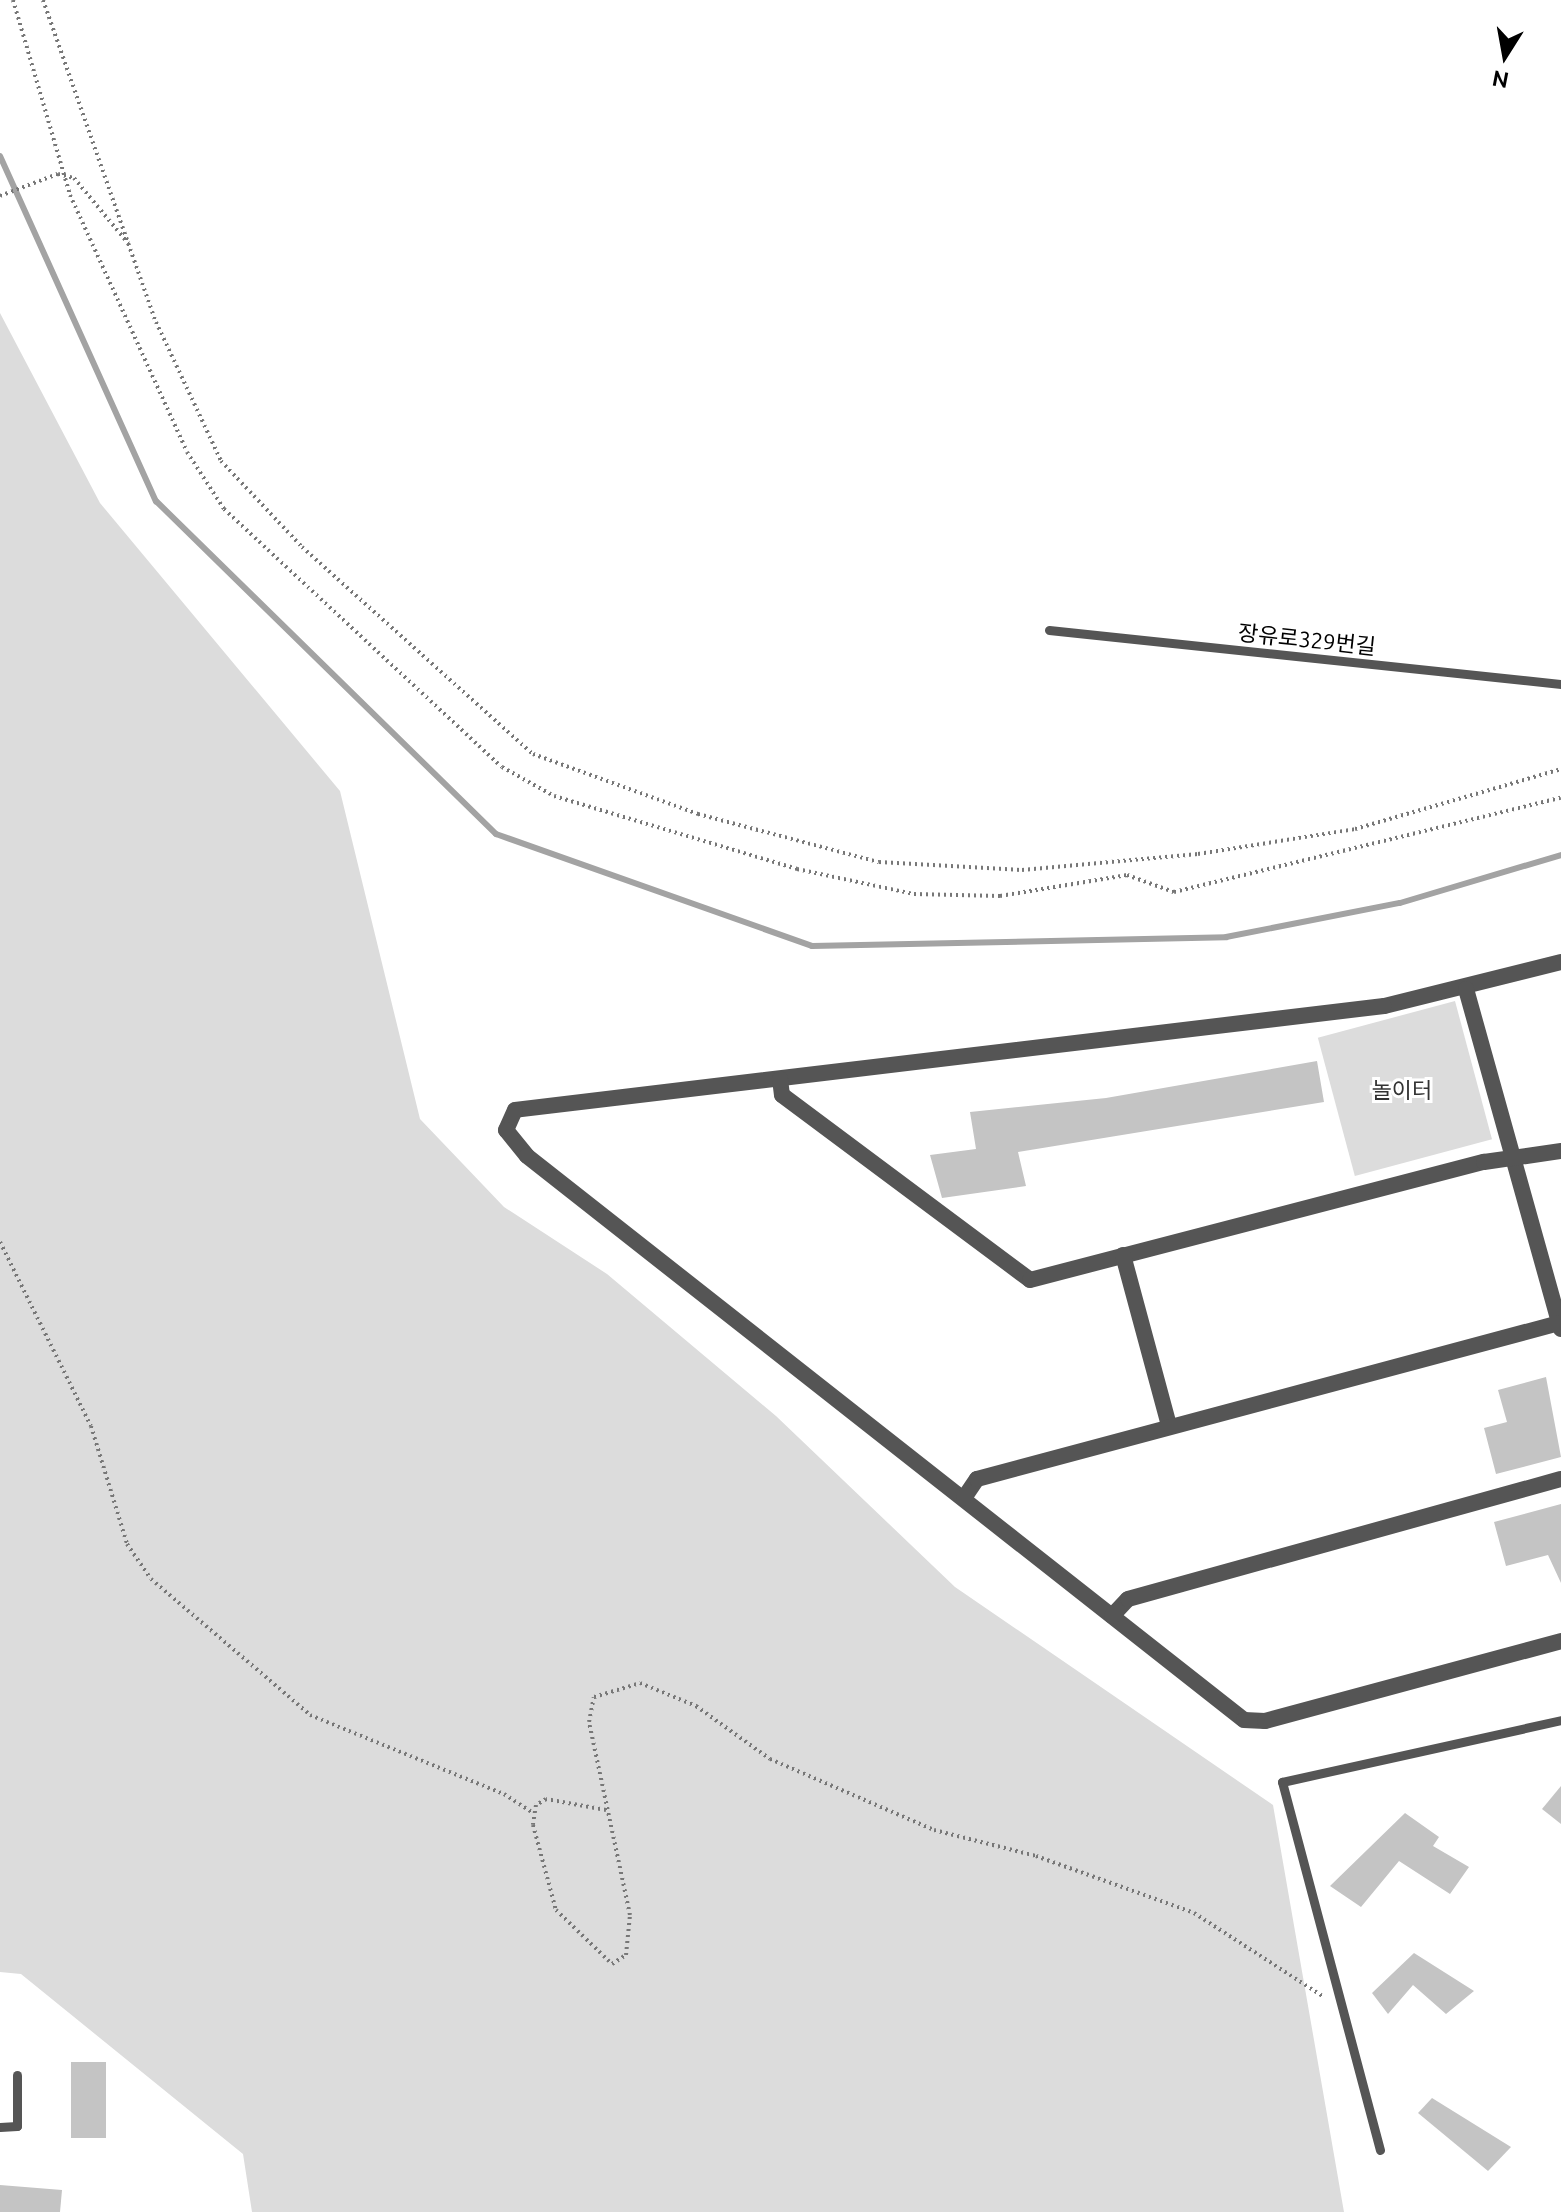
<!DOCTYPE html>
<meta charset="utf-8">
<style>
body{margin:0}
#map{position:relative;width:1561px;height:2212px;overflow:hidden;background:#fff;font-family:Ubuntu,"Noto Sans KR",sans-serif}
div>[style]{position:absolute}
.green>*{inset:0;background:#dcdcdc;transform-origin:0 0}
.stream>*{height:6px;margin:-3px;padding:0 3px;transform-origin:3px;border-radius:3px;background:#a3a3a3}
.building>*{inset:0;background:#c4c4c4;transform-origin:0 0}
.path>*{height:4px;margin-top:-2px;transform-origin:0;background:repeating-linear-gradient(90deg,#777 0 2px,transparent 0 6px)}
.lane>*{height:9px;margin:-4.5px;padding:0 4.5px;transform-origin:4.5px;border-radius:4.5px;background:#555}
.street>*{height:16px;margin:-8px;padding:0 8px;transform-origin:8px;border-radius:8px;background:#555}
span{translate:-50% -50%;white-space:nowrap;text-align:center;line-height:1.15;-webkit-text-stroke:6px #fff;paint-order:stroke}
.street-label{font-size:22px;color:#000}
.park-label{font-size:22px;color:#333}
.north{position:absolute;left:1465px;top:16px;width:80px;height:80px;-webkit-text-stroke:6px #fff;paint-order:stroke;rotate:191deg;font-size:22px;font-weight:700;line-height:32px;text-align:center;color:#000}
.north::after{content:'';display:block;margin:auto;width:28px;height:36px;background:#000;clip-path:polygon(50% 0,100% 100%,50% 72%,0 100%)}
</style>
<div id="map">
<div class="green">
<i style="clip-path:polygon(0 313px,100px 503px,340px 791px,420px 1119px,504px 1207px,607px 1274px,776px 1416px,955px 1587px,1273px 1805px,1344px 2212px,252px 2212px,243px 2154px,21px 1974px,0 1972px)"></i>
<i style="left:1455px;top:1001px;width:143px;height:142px;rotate:75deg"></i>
</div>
<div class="stream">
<i style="left:0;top:156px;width:379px;rotate:65.7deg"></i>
<i style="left:156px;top:501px;width:476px;rotate:44.4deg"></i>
<i style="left:496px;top:834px;width:335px;rotate:19.5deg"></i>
<i style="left:812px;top:946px;width:414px;rotate:-1.2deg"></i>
<i style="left:1226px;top:937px;width:177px;rotate:-11.1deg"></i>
<i style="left:1400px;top:903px;width:168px;rotate:-16.6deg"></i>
</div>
<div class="building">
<i style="clip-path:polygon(1317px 1061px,1324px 1102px,1018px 1152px,1026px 1186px,942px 1198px,930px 1155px,976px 1149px,970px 1112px,1106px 1098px)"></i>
<i style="clip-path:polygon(1546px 1377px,1561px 1457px,1496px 1474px,1484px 1428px,1507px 1422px,1498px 1390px)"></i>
<i style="clip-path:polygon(1561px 1504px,1561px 1583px,1548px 1555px,1506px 1566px,1494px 1522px)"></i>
<i style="clip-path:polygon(1561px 1786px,1561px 1824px,1542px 1809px)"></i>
<i style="clip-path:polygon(1405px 1813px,1439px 1837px,1433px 1846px,1469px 1867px,1450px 1894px,1399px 1861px,1361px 1907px,1330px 1886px)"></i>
<i style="clip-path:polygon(1414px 1953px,1474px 1991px,1446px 2014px,1413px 1985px,1388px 2014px,1372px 1993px)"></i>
<i style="left:71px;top:2062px;width:35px;height:76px"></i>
<i style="clip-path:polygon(1432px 2098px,1511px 2147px,1488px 2171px,1418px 2113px)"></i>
<i style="clip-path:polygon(0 2185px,62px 2190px,60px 2212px,0 2212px)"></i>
</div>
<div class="path">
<i style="left:13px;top:0;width:203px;rotate:73.7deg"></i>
<i style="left:70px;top:195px;width:282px;rotate:65.5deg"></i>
<i style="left:187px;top:452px;width:68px;rotate:57deg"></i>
<i style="left:224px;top:509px;width:379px;rotate:42.9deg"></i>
<i style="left:502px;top:767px;width:60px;rotate:29.1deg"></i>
<i style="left:554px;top:796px;width:254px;rotate:16.7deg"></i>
<i style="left:797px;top:869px;width:120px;rotate:12.1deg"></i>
<i style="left:914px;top:894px;width:86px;rotate:1.3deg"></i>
<i style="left:1000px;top:896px;width:129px;rotate:-9.4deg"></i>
<i style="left:1127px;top:875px;width:50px;rotate:19.9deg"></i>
<i style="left:1174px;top:892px;width:398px;rotate:-13.7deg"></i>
<i style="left:43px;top:0;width:341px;rotate:70.7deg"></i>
<i style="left:156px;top:322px;width:153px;rotate:64.9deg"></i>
<i style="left:221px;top:461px;width:118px;rotate:46.7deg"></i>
<i style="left:302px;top:547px;width:310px;rotate:41.9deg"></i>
<i style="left:533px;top:754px;width:176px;rotate:20deg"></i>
<i style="left:698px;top:814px;width:187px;rotate:14.9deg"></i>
<i style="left:879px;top:862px;width:143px;rotate:3.2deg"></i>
<i style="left:1022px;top:870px;width:177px;rotate:-5.2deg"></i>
<i style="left:1198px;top:854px;width:159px;rotate:-9deg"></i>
<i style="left:1355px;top:829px;width:215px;rotate:-16.2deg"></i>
<i style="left:0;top:196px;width:62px;rotate:-20.8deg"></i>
<i style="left:58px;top:174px;width:16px;rotate:14deg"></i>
<i style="left:74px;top:178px;width:85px;rotate:50.3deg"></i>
<i style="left:0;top:1242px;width:205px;rotate:63.7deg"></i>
<i style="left:91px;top:1426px;width:123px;rotate:73deg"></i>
<i style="left:127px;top:1544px;width:42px;rotate:55.6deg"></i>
<i style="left:151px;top:1579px;width:209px;rotate:40.5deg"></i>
<i style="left:310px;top:1715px;width:209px;rotate:22.2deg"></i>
<i style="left:504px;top:1794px;width:35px;rotate:33deg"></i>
<i style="left:606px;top:1810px;width:61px;rotate:-169.6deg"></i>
<i style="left:546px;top:1799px;width:12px;rotate:149deg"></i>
<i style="left:536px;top:1805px;width:20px;rotate:99deg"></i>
<i style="left:533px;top:1825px;width:88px;rotate:74.9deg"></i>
<i style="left:556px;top:1910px;width:78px;rotate:44deg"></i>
<i style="left:612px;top:1964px;width:17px;rotate:-33deg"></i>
<i style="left:626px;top:1955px;width:40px;rotate:-84.3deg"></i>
<i style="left:630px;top:1915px;width:197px;rotate:-102deg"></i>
<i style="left:589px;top:1722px;width:25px;rotate:-79deg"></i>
<i style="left:594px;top:1697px;width:48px;rotate:-16.9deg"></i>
<i style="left:640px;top:1683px;width:61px;rotate:22.3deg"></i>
<i style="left:696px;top:1706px;width:91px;rotate:35.6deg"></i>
<i style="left:770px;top:1759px;width:179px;rotate:23.4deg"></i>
<i style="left:934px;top:1830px;width:105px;rotate:14.3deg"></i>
<i style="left:1036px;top:1856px;width:168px;rotate:19.8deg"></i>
<i style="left:1194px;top:1913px;width:155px;rotate:32.9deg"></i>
</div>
<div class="lane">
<i style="left:1049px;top:630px;width:515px;rotate:6.02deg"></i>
<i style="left:0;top:2127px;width:17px;rotate:-3deg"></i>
<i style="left:17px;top:2126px;width:51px;rotate:-90deg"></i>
<i style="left:1380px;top:2150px;width:381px;rotate:-104.9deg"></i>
<i style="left:1282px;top:1782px;width:286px;rotate:-12.5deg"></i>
</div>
<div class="street">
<i style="left:1561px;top:962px;width:182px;rotate:166deg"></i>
<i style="left:1384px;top:1006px;width:875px;rotate:173.18deg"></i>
<i style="left:515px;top:1110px;width:22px;rotate:114deg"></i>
<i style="left:506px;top:1130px;width:33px;rotate:51deg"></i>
<i style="left:527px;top:1156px;width:912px;rotate:38.19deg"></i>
<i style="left:1244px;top:1720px;width:21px;rotate:3deg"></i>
<i style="left:1265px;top:1721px;width:307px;rotate:-15.1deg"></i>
<i style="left:1466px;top:989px;width:353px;rotate:74.4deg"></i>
<i style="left:780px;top:1079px;width:16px;rotate:83deg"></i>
<i style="left:782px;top:1095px;width:309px;rotate:36.7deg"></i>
<i style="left:1030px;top:1280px;width:469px;rotate:-14.6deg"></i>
<i style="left:1484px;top:1162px;width:78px;rotate:-8.1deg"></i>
<i style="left:1123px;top:1255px;width:177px;rotate:74.9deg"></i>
<i style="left:964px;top:1498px;width:23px;rotate:-56deg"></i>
<i style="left:977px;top:1479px;width:603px;rotate:-15deg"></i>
<i style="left:1112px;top:1616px;width:23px;rotate:-47deg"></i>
<i style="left:1128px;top:1599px;width:449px;rotate:-15.5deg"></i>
</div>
<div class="street-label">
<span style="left:1307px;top:639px;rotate:6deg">장유로329번길</span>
</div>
<div class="park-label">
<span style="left:1402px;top:1090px">놀이터</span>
</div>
<div class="north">N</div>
</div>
